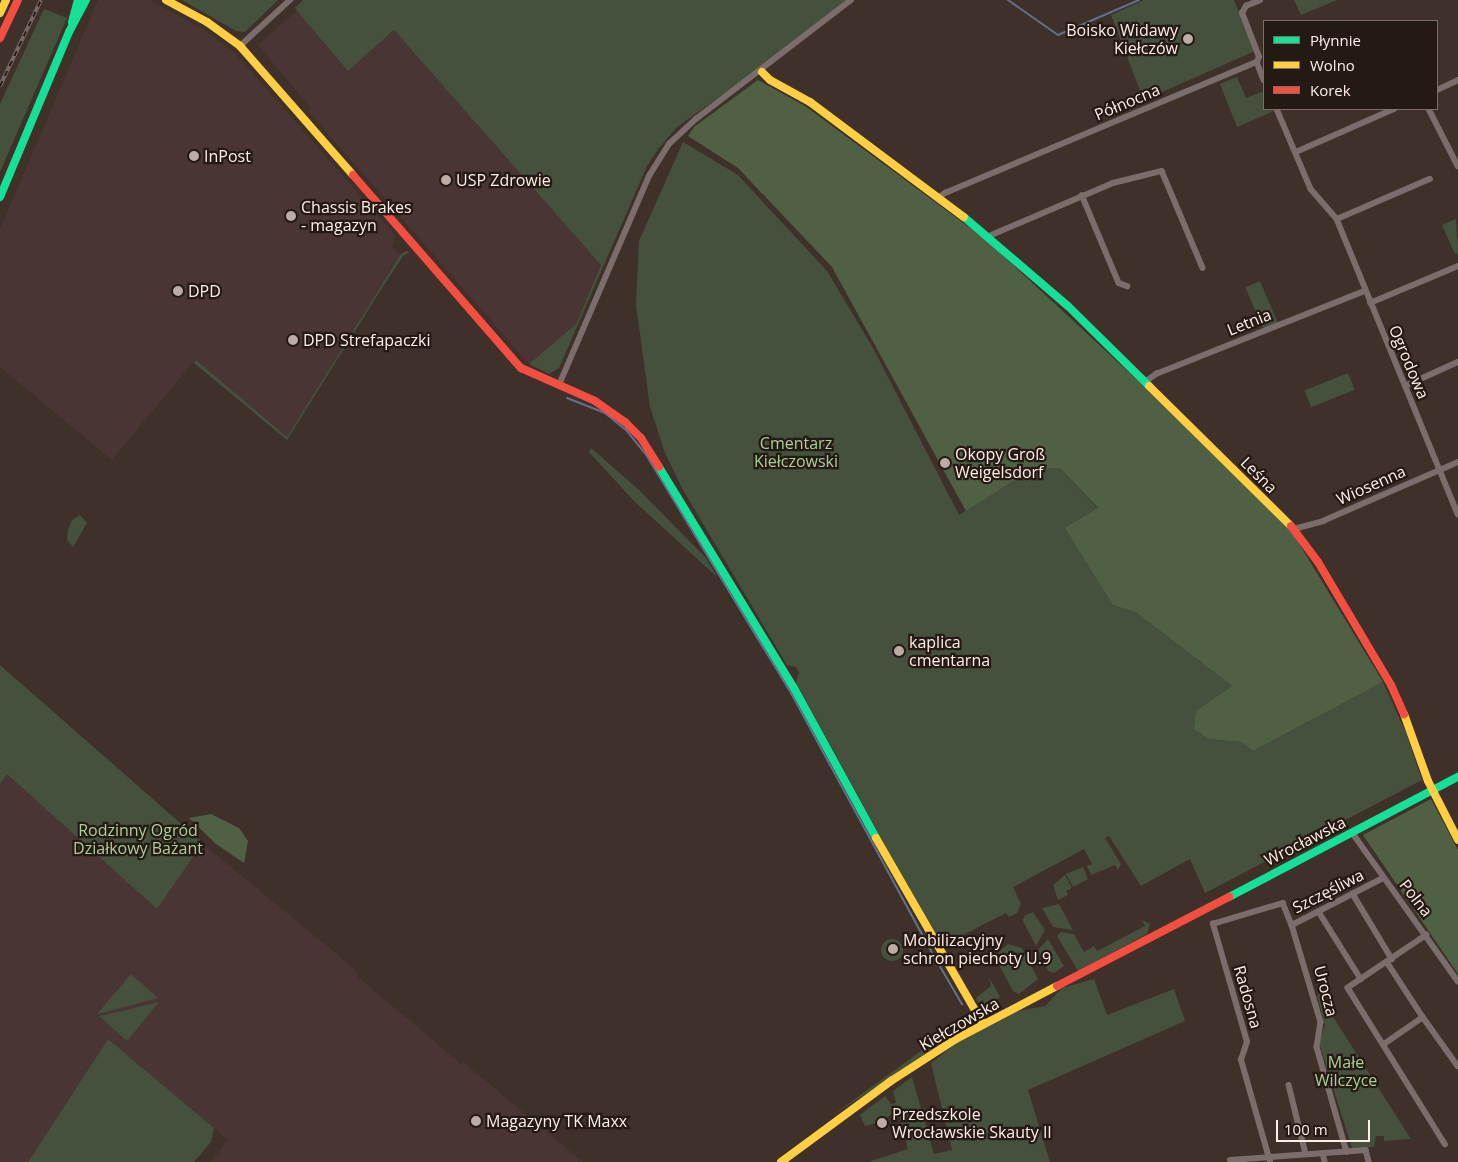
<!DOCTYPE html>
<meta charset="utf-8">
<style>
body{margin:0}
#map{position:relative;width:1458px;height:1162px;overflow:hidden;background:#3f312a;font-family:"Open Sans",sans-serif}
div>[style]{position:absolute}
.industrial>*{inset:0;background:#493534}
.green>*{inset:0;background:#45503d;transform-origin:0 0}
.round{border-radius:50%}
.forest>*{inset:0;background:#506045}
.stream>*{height:2px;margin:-1px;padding:0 1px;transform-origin:1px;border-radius:1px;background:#62708b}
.street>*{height:5.5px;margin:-2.75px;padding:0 2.75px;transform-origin:2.75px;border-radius:2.75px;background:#7b6d6b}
.fast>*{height:8px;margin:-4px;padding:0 4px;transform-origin:4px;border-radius:4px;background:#16e098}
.slow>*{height:8px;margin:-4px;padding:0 4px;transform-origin:4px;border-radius:4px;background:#ffcf43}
.jam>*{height:8px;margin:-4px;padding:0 4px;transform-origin:4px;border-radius:4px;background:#f24e42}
.rail>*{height:4px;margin-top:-2px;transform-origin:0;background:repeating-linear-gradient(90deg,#251914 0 5.5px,#7a6d6a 0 11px);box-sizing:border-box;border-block:1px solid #7a6d6a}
.dots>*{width:14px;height:14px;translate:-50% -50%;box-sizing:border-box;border:2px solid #251914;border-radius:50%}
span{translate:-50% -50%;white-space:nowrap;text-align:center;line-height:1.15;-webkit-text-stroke:4.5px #251914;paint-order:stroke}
.poi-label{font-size:16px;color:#ffeee7}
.right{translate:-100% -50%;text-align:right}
.left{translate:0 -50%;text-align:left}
.street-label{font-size:16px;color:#ffeee7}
.park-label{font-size:16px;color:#acd09b}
.legend{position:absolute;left:1263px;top:20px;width:175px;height:90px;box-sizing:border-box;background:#251914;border:1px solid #7c6e68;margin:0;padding:6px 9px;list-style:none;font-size:15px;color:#ffeee7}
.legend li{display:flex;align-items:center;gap:10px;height:25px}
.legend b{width:25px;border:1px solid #7c6e68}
.scale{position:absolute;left:1276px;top:1120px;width:94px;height:22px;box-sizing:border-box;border:2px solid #ffeee7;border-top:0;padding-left:6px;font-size:15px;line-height:18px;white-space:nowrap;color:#ffeee7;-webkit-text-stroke:4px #251914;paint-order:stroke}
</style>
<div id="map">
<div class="industrial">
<i style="clip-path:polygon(98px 0,150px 0,206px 31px,235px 53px,395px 235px,392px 248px,401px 254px,287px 437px,195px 360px,112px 460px,0 367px,0 229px)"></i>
<i style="clip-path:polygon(297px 11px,348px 71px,394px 30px,601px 265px,576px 324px,529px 364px,308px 111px,311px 108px,258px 45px)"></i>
<i style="clip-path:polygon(7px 773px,157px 909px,203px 844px,356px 970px,358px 977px,461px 1064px,463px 1062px,583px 1162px,210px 1162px,228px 1140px,108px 1039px,28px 1162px,0 1162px,0 784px)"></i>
</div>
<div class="green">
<i style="clip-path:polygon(182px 0,278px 0,245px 32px,236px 31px)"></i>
<i style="clip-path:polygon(303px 0,846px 0,771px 60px,677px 127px,659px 148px,647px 166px,559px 368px,549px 374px,529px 364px,576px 324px,601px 265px,394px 30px,348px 71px,297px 11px,295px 8px)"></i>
<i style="clip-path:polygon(1144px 0,1234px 0,1255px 51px,1153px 96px,1141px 93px,1111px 15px)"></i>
<i style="clip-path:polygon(1294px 0,1337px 0,1301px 15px)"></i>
<i style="clip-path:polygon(44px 9px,67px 18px,0 172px,0 104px)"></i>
<i style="clip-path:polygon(1237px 77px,1246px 98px,1264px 91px,1264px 109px,1274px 111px,1237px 127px,1220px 84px)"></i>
<i style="clip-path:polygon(683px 142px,738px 175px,827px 271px,873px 348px,959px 515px,1032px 468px,1060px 468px,1098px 509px,1113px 605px,1137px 613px,1232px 686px,1197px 711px,1209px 739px,1241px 742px,1253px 751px,1383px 682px,1406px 733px,1422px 780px,1205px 893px,1190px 859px,1141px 886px,1109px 836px,1105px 838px,1121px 864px,1118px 870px,1115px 865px,1091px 875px,1087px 866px,1092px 864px,1084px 849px,1013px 887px,1021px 904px,1017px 913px,1009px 917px,1006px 913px,945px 944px,947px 948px,941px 948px,796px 682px,799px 673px,796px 667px,787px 665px,683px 490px,665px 453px,650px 407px,636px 305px,639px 241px)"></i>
<i style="clip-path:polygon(1456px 219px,1458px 253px,1455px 254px,1442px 225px)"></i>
<i style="clip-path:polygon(406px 251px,410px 252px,403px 256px,380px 291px,287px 440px,194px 363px,196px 360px,287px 437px,401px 254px)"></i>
<i style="left:1260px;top:281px;width:46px;height:16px;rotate:67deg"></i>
<i style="left:1348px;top:373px;width:18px;height:47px;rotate:68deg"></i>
<i style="clip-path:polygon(591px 448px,639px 490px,706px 558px,717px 577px,634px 501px,589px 452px)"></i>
<i style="clip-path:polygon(80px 515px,87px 523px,73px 547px,67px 540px,68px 530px,72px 520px)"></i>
<i style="clip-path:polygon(0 665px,203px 843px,157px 909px,7px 774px,0 784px)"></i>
<i style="clip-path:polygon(1083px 867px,1088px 879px,1073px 887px,1066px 874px)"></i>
<i style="clip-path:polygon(1065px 875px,1072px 888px,1066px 891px,1068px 895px,1058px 900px,1053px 885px)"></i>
<i style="clip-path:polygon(1059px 904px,1073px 930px,1072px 930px,1053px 927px,1042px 908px)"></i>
<i style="clip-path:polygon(1033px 912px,1045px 930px,1036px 946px,1023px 921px,1024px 916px)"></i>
<i style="clip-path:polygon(1142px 920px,1150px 924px,1147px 934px,1078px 971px,1057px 936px,1061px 932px,1074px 934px,1084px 952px,1094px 946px,1097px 951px,1145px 926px)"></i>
<i style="clip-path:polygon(1048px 939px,1064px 966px,1054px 973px,1048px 971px,1038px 950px)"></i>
<i class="round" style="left:881px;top:939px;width:22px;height:22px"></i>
<i style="clip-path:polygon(1008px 944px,1022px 948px,1038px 979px,1019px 994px,1013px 991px,998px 963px,999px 952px)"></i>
<i style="clip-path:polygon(131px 974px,158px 998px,98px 1014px,98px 1013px)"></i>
<i style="clip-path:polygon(989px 977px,1000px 997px,981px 1011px,976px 998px,991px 986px)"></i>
<i style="clip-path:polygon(1094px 979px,1107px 1015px,1174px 989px,1185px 1021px,1028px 1090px,1050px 1162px,868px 1162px,908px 1149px,898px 1110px,880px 1122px,865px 1126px,860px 1115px,885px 1096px,891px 1104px,896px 1103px,893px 1091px,912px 1077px,934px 1154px,952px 1150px,931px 1063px,956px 1043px,1018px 1011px,1045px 1006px,1062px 988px)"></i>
<i style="clip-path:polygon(1320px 994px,1321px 998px,1411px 1139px,1384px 1141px,1384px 1136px,1376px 1136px,1374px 1147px,1352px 1148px,1319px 1043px,1325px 1025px,1317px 996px)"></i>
<i style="clip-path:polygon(159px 1002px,127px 1041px,99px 1016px,110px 1014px)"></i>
<i style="clip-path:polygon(971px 1021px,954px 1037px,830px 1117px,928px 1046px)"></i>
<i style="clip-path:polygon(108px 1039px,214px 1128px,211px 1142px,194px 1162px,28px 1162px)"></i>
</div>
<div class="forest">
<i style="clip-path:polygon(758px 80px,805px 106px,985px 239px,1137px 380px,1292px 532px,1383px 682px,1253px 751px,1241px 742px,1209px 739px,1194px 729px,1196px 711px,1232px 686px,1137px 613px,1113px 605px,1065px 528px,1098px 508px,1060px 468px,1033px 468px,966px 511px,832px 267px,738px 168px,688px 136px,694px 127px)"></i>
<i style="clip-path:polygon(1431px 799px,1458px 850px,1458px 974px,1363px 835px)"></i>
<i style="clip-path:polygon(211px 814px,239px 828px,248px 841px,244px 863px,216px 844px,189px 818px)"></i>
</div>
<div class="stream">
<i style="left:1008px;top:0;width:61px;rotate:35deg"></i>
<i style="left:1058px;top:35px;width:88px;rotate:-23.4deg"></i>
<i style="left:567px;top:398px;width:41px;rotate:21.5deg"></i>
<i style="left:605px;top:413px;width:28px;rotate:39deg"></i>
<i style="left:627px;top:431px;width:28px;rotate:51deg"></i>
<i style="left:645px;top:453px;width:281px;rotate:58.7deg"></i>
<i style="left:791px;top:693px;width:297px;rotate:61.5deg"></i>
<i style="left:938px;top:963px;width:48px;rotate:59.7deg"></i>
</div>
<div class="street">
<i style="left:240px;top:46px;width:68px;rotate:-42.6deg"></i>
<i style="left:1257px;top:62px;width:19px;rotate:69deg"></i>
<i style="left:1437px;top:90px;width:23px;rotate:-25deg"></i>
<i style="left:1277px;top:109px;width:87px;rotate:67deg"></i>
<i style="left:1311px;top:189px;width:40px;rotate:49deg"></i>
<i style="left:1337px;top:219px;width:319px;rotate:67.7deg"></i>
<i style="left:1429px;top:109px;width:64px;rotate:63deg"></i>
<i style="left:1296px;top:152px;width:107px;rotate:-23.7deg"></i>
<i style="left:1082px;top:195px;width:95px;rotate:67.2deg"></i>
<i style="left:1119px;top:283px;width:9px;rotate:21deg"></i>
<i style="left:938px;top:198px;width:9px;rotate:-36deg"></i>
<i style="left:945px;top:193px;width:338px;rotate:-22.8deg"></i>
<i style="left:1257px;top:62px;width:5px;rotate:-68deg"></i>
<i style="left:1259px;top:57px;width:47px;rotate:-111.1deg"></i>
<i style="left:1242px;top:13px;width:8px;rotate:-60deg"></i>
<i style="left:1246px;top:6px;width:15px;rotate:-23deg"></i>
<i style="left:1337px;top:219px;width:101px;rotate:-23.3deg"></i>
<i style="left:989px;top:236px;width:135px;rotate:-23.1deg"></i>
<i style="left:1113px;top:183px;width:50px;rotate:-13.8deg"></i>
<i style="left:1162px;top:171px;width:105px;rotate:67.1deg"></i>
<i style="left:1370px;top:303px;width:95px;rotate:-22.8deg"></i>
<i style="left:1145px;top:382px;width:14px;rotate:-36deg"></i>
<i style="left:1156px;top:374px;width:225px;rotate:-21.7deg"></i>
<i style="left:559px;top:385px;width:228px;rotate:-66.7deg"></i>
<i style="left:649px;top:176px;width:38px;rotate:-58deg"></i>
<i style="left:669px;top:144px;width:37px;rotate:-43deg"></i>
<i style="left:696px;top:119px;width:195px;rotate:-37.5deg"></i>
<i style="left:1405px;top:386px;width:58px;rotate:-24.4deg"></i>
<i style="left:1294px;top:529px;width:30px;rotate:-15deg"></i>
<i style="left:1323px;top:521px;width:147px;rotate:-23.6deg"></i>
<i style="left:1352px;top:832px;width:183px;rotate:54.6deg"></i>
<i style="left:1353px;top:894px;width:76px;rotate:59deg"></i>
<i style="left:1319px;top:912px;width:79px;rotate:57.9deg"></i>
<i style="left:1292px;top:925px;width:101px;rotate:73.4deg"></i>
<i style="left:1321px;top:1022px;width:25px;rotate:99deg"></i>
<i style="left:1317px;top:1047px;width:109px;rotate:74.1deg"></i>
<i style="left:1427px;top:935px;width:95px;rotate:146.1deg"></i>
<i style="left:1348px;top:988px;width:184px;rotate:58.1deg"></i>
<i style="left:1387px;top:962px;width:66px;rotate:56.8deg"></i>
<i style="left:1384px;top:1044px;width:47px;rotate:-34.7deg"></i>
<i style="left:1423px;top:1017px;width:60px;rotate:54.5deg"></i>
<i style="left:1289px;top:1085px;width:71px;rotate:76.2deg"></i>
<i style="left:1323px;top:1153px;width:9px;rotate:77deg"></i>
<i style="left:1230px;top:1160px;width:136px;rotate:-4.2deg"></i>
<i style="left:1366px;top:1150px;width:12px;rotate:76deg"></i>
<i style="left:1270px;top:1162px;width:106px;rotate:-105.9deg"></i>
<i style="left:1241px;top:1060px;width:19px;rotate:-72deg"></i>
<i style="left:1247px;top:1042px;width:123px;rotate:-106.1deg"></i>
<i style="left:1213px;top:924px;width:73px;rotate:-16.7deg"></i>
<i style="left:1283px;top:903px;width:24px;rotate:68deg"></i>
<i style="left:1292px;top:925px;width:102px;rotate:-27.3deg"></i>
</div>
<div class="fast">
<i style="left:72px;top:22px;width:23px;rotate:-75deg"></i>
<i style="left:0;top:197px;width:179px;rotate:-67.3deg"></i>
<i style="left:69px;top:32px;width:36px;rotate:-62deg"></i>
<i style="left:964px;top:217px;width:137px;rotate:40.6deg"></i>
<i style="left:1068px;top:306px;width:114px;rotate:44.6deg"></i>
<i style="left:659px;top:467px;width:259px;rotate:58.6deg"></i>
<i style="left:794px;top:688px;width:171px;rotate:61.3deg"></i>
<i style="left:1229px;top:897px;width:259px;rotate:-27.7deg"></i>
</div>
<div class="slow">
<i style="left:166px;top:0;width:47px;rotate:28.2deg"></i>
<i style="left:207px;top:22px;width:41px;rotate:36deg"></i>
<i style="left:240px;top:46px;width:171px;rotate:48.8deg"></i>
<i style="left:0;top:13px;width:14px;rotate:-65deg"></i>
<i style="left:762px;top:72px;width:11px;rotate:45deg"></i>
<i style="left:770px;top:80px;width:46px;rotate:28.8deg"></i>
<i style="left:810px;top:102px;width:192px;rotate:36.8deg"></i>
<i style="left:1149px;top:386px;width:199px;rotate:44.6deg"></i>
<i style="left:1404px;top:714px;width:71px;rotate:70.3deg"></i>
<i style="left:1428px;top:781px;width:66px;rotate:63deg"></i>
<i style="left:876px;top:838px;width:215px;rotate:60.1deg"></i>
<i style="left:781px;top:1162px;width:137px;rotate:-36.4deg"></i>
<i style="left:891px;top:1081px;width:77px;rotate:-32.9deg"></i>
<i style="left:956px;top:1039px;width:114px;rotate:-27.7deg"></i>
</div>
<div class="jam">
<i style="left:0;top:38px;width:42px;rotate:-64.7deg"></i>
<i style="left:353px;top:175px;width:256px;rotate:49deg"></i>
<i style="left:521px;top:368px;width:81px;rotate:24deg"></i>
<i style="left:595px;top:401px;width:37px;rotate:35deg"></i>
<i style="left:625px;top:422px;width:23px;rotate:45deg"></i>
<i style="left:641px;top:438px;width:34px;rotate:58deg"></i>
<i style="left:1291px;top:526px;width:45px;rotate:53.1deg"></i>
<i style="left:1318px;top:562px;width:143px;rotate:59.3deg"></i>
<i style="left:1391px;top:685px;width:32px;rotate:66deg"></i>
<i style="left:1057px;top:986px;width:194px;rotate:-27.4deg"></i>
</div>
<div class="rail">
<i style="left:0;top:86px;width:95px;rotate:-64.5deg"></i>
</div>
<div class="dots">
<i style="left:1188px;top:39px;background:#bcaca5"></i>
<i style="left:194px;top:156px;background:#bcaca5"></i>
<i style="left:446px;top:180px;background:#bcaca5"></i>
<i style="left:291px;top:216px;background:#bcaca5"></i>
<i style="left:178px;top:291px;background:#bcaca5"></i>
<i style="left:293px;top:340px;background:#bcaca5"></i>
<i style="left:945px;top:463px;background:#bcaca5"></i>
<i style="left:899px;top:651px;background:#bcaca5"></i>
<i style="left:893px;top:949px;background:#bcaca5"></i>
<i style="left:476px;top:1121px;background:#bcaca5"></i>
<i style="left:882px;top:1123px;background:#bcaca5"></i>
</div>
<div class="poi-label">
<span class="right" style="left:1178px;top:39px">Boisko Widawy<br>Kiełczów</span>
<span class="left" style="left:204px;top:156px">InPost</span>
<span class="left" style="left:456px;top:180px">USP Zdrowie</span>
<span class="left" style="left:301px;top:216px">Chassis Brakes<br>- magazyn</span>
<span class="left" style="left:188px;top:291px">DPD</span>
<span class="left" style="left:303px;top:340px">DPD Strefapaczki</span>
<span class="left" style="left:955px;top:463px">Okopy Groß<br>Weigelsdorf</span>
<span class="left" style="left:909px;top:651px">kaplica<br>cmentarna</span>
<span class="left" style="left:903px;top:949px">Mobilizacyjny<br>schron piechoty U.9</span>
<span class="left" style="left:892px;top:1123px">Przedszkole<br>Wrocławskie Skauty II</span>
<span class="left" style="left:486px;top:1121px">Magazyny TK Maxx</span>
</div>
<div class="street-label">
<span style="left:1127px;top:102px;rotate:-23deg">Północna</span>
<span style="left:1249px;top:322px;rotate:-22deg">Letnia</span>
<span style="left:1409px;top:362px;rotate:67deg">Ogrodowa</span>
<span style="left:1259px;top:475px;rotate:45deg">Leśna</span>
<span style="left:1371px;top:485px;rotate:-24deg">Wiosenna</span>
<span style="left:1305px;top:841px;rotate:-27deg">Wrocławska</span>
<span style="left:1328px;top:891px;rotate:-27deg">Szczęśliwa</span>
<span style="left:1416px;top:898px;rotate:52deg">Polna</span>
<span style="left:1326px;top:991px;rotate:75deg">Urocza</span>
<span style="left:1248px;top:997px;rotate:74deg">Radosna</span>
<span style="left:959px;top:1024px;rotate:-30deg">Kiełczowska</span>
</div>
<div class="park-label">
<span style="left:796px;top:452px">Cmentarz<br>Kiełczowski</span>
<span style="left:138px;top:839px">Rodzinny Ogród<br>Działkowy Bażant</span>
<span style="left:1346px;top:1071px">Małe<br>Wilczyce</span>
</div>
<ul class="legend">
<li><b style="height:6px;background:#16e098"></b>Płynnie</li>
<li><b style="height:6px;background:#ffcf43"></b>Wolno</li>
<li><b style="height:6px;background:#f24e42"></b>Korek</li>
</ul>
<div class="scale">100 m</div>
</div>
